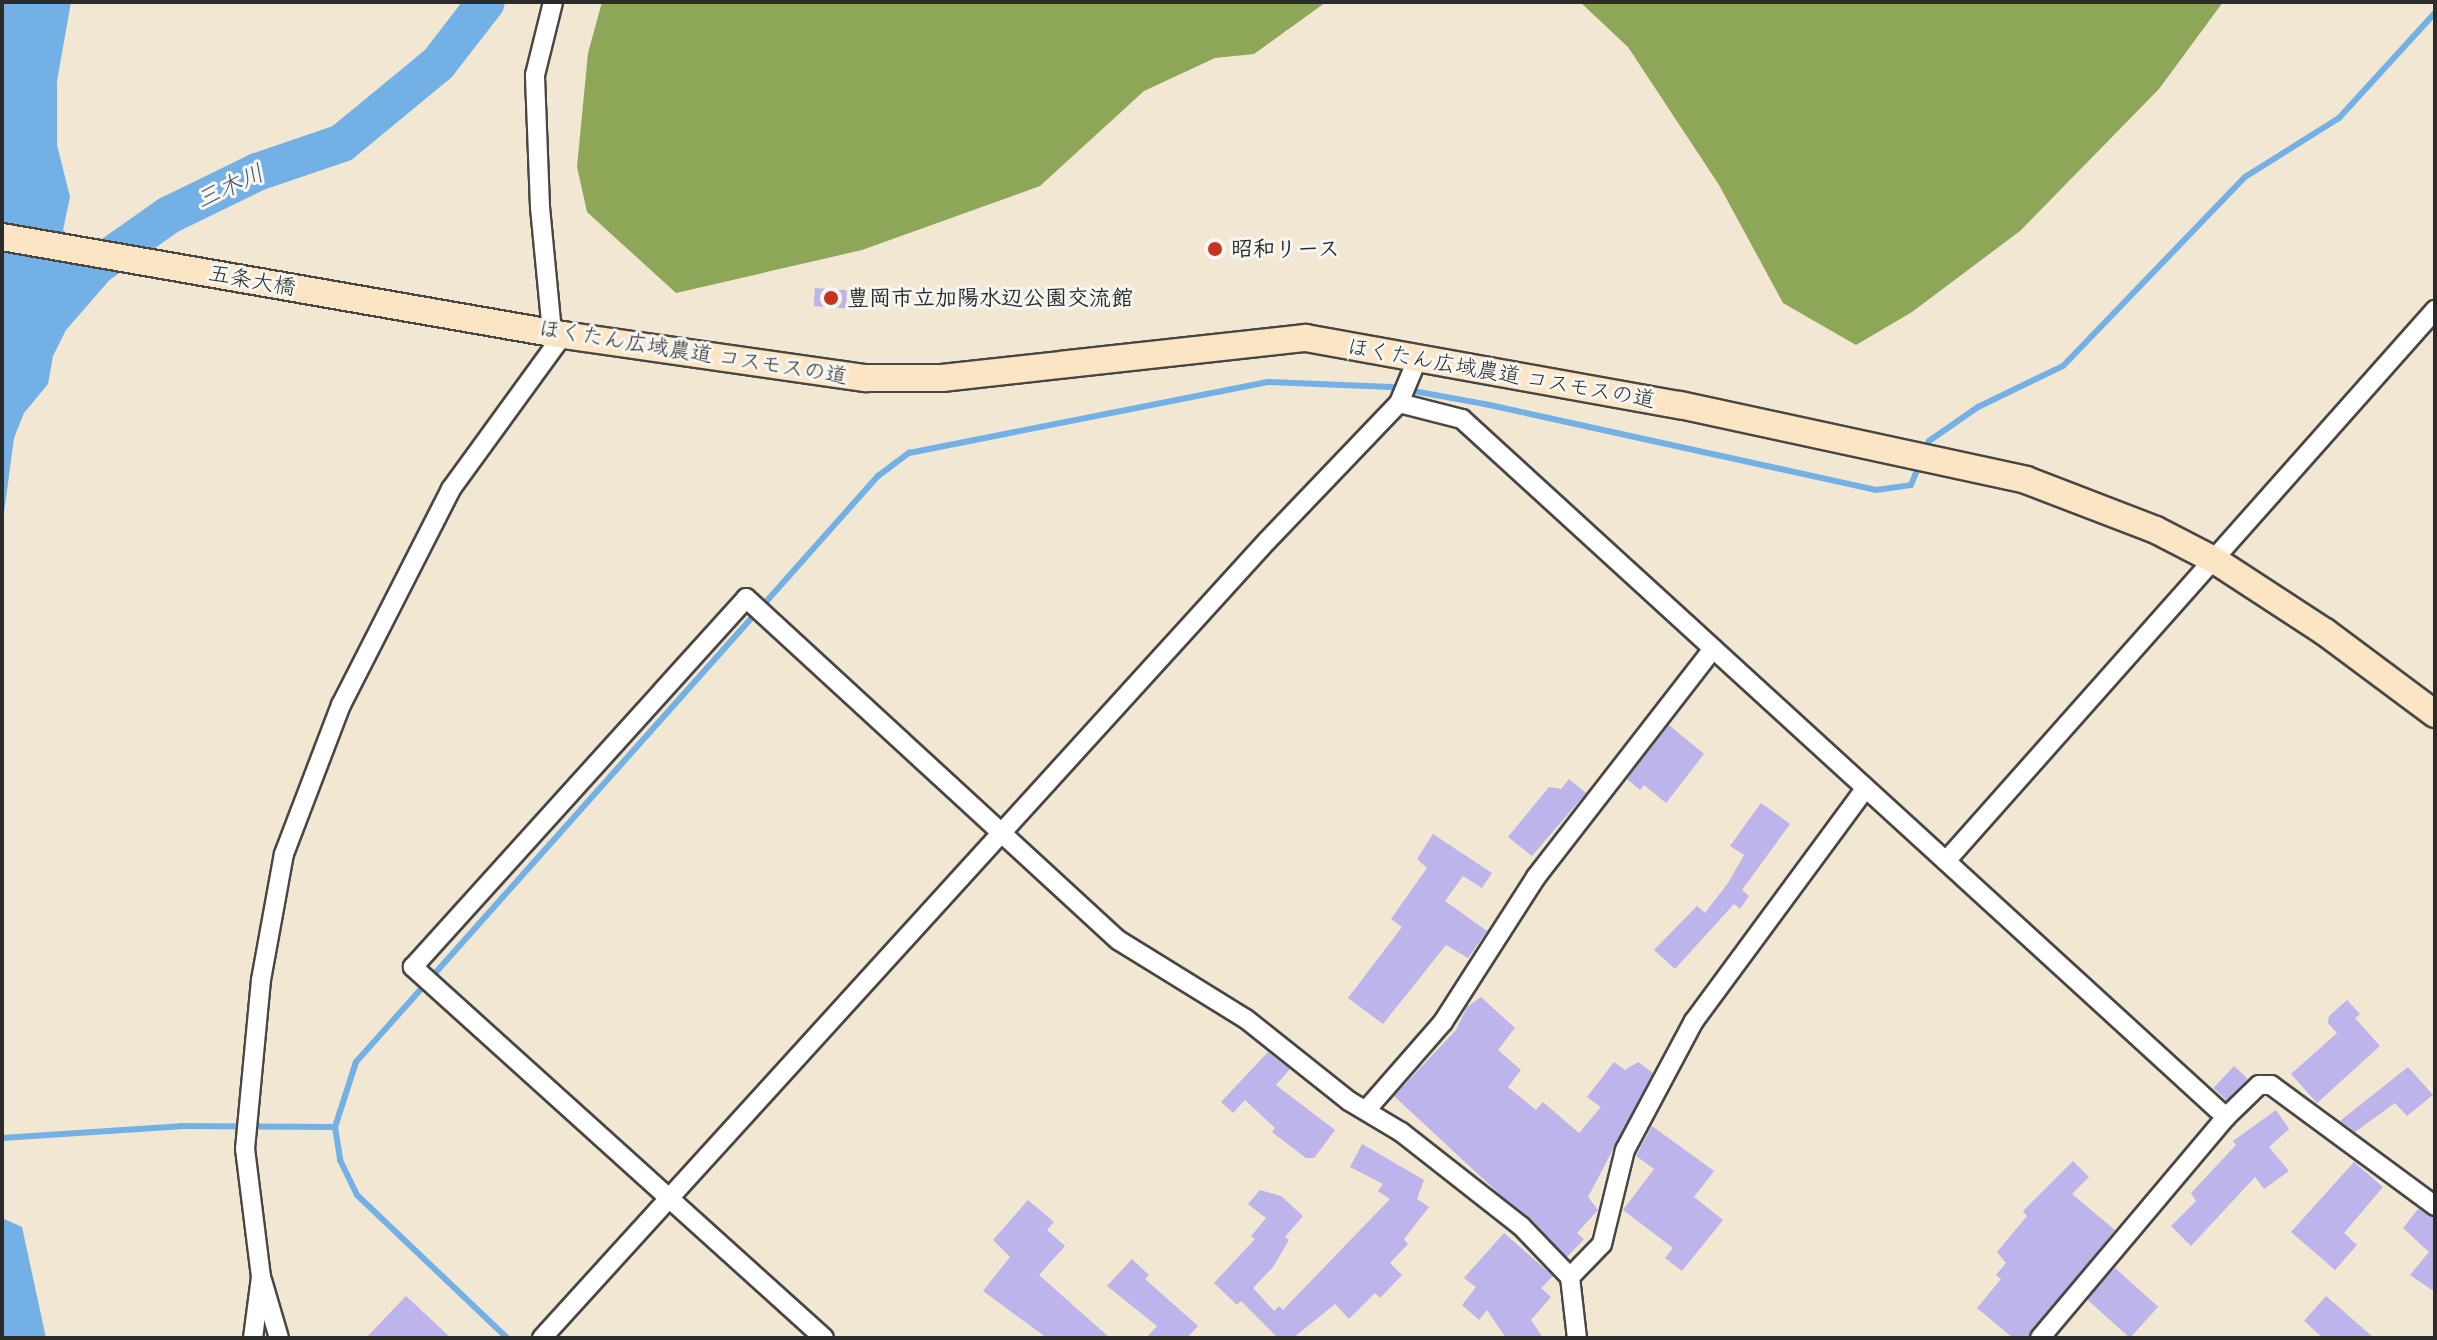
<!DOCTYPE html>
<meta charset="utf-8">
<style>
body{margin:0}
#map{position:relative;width:2437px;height:1340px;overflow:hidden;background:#f1e7d2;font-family:Sriracha,"Klee One",sans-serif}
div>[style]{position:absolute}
.forest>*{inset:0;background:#8ea658}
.water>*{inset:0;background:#72b0e5}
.stream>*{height:6px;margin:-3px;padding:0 3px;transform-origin:3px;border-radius:3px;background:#72b0e5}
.river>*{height:38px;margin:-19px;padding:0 19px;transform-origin:19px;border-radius:19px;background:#72b0e5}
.building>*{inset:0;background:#bcb4ea;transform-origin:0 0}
.roads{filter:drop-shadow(2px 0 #494744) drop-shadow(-2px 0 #494744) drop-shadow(0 2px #494744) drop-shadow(0 -2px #494744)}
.street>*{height:18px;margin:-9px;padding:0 9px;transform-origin:9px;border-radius:9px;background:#fff}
.secondary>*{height:26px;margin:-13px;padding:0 13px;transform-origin:13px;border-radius:13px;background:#fce5c4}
.dots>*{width:22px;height:22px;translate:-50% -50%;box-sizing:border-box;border:4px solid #f6f6f2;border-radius:50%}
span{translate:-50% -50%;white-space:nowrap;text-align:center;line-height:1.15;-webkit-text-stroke:6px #f6f6f2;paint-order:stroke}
.poi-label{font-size:22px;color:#2b2b2b;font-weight:700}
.left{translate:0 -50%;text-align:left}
.street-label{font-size:22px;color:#2b2b2b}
.water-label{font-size:24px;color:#445a6c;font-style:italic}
.frame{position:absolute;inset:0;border:4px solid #2b2b2b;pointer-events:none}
</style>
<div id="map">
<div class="forest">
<i style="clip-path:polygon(602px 2px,1326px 2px,1254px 54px,1215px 58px,1144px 91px,1040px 186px,862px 250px,676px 293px,587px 212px,577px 167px,588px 53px)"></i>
<i style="clip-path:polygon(1580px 2px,2223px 2px,2159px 89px,2020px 231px,1912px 312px,1856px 345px,1783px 303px,1719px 185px,1628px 47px)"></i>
</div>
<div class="water">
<i style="clip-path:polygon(2px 2px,71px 2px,57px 81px,57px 145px,70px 197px,63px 230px,113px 276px,66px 330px,53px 356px,48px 384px,24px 413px,14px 438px,2px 528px)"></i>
<i style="clip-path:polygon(2px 1218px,22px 1227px,46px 1338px,2px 1338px)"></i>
</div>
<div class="stream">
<i style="left:1925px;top:451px;width:11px;rotate:-68deg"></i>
<i style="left:1929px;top:441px;width:60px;rotate:-34.8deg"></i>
<i style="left:1978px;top:407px;width:94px;rotate:-25.8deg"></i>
<i style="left:2063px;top:366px;width:262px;rotate:-46.1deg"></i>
<i style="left:2245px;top:177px;width:111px;rotate:-32.1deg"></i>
<i style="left:2339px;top:118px;width:142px;rotate:-47.6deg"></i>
<i style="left:335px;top:1127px;width:33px;rotate:81deg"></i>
<i style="left:340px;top:1160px;width:39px;rotate:64deg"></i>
<i style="left:357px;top:1195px;width:207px;rotate:43.6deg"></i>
<i style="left:2px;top:1138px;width:179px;rotate:-3.8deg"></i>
<i style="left:181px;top:1126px;width:154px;rotate:0.4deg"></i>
<i style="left:335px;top:1127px;width:68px;rotate:-72.1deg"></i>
<i style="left:356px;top:1062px;width:785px;rotate:-48.31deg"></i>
<i style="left:878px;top:476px;width:39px;rotate:-37deg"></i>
<i style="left:909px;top:453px;width:367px;rotate:-11.2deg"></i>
<i style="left:1269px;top:382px;width:122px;rotate:2.3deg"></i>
<i style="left:1391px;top:387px;width:96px;rotate:10.3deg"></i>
<i style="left:1485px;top:404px;width:400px;rotate:12.4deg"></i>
<i style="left:1876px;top:490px;width:35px;rotate:-8deg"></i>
<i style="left:1911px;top:485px;width:22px;rotate:-68deg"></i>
</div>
<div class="river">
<i style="left:85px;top:274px;width:103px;rotate:-35.1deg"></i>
<i style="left:169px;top:215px;width:98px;rotate:-26deg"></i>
<i style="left:257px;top:172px;width:90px;rotate:-18.8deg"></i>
<i style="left:342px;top:143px;width:124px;rotate:-39.5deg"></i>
<i style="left:438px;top:64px;width:78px;rotate:-52.3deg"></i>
</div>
<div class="building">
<i style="left:815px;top:288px;width:32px;height:18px;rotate:4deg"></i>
<i style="clip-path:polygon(1669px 725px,1704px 754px,1666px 803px,1644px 785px,1640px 790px,1627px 779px)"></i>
<i style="clip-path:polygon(1569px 779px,1586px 793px,1532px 856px,1508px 837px,1549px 787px,1561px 789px)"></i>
<i style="clip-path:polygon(1761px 803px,1790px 824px,1742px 890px,1749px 896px,1740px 909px,1734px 904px,1675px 969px,1654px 950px,1697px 906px,1705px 913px,1728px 883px,1744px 855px,1730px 846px)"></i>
<i style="clip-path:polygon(1433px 834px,1492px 873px,1482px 888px,1463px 876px,1445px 901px,1487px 931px,1468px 958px,1446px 945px,1383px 1024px,1348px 998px,1402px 927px,1391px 919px,1427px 868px,1417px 859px)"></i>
<i style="clip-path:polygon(1481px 997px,1515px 1028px,1498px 1050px,1521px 1070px,1508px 1087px,1536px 1110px,1543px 1102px,1579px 1133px,1601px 1107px,1587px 1097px,1614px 1062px,1625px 1070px,1638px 1062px,1653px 1073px,1588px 1197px,1598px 1210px,1577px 1233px,1584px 1239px,1567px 1257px,1394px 1096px,1456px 1030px,1467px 1007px)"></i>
<i style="clip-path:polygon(2347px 1000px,2360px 1014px,2355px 1018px,2380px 1046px,2317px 1103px,2291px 1074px,2337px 1033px,2328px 1023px,2329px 1016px)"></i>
<i style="clip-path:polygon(1268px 1052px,1290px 1069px,1276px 1085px,1335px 1130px,1314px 1158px,1306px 1158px,1272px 1132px,1275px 1128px,1245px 1100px,1233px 1113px,1221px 1102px)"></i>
<i style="left:2234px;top:1066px;width:19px;height:30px;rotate:43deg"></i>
<i style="clip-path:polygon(2408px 1067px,2433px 1095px,2407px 1116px,2395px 1103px,2355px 1132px,2340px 1121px)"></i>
<i style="clip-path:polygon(2276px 1110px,2289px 1129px,2269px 1147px,2289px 1171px,2264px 1189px,2255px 1177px,2191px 1246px,2171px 1226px,2196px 1201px,2191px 1193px,2236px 1145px,2233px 1141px)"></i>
<i style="clip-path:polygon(1652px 1126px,1714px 1171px,1694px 1197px,1723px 1220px,1682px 1271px,1665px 1258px,1673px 1248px,1623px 1210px,1654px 1169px,1636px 1156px)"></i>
<i style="clip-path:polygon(1362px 1144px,1424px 1180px,1417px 1199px,1429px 1207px,1404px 1239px,1408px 1244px,1390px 1263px,1402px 1275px,1380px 1298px,1375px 1293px,1349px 1319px,1335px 1304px,1293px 1338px,1278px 1338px,1241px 1301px,1237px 1305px,1214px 1283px,1255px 1239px,1251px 1236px,1266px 1218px,1248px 1204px,1260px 1190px,1281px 1196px,1303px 1216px,1285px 1237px,1289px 1240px,1273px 1267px,1253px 1288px,1274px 1311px,1279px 1306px,1283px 1310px,1390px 1199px,1378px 1191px,1383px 1184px,1350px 1167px)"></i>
<i style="clip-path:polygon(2073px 1161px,2089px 1177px,2072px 1194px,2115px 1230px,2028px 1338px,2013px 1338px,1977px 1308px,2001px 1279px,1996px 1275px,2006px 1263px,1997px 1252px,2027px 1216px,2023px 1211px)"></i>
<i style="clip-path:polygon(2354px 1162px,2383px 1187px,2344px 1233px,2357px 1245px,2335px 1270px,2291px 1232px)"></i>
<i style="clip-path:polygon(1028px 1200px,1054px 1222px,1047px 1230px,1065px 1246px,1039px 1275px,1110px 1338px,1047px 1338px,983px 1291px,1010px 1257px,993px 1240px)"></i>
<i style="clip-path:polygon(2418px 1209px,2435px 1218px,2435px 1292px,2410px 1275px,2429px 1252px,2403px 1228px)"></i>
<i style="clip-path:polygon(1504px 1233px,1553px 1276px,1541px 1288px,1551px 1297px,1531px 1320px,1543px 1338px,1506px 1338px,1487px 1310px,1479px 1320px,1462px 1305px,1476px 1287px,1464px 1278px)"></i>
<i style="clip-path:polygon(1132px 1259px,1149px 1275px,1145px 1279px,1198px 1326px,1187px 1338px,1146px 1338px,1157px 1326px,1107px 1286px)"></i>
<i style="left:2115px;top:1268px;width:58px;height:42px;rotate:42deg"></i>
<i style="clip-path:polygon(406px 1296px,451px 1338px,366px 1338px)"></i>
<i style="clip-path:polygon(2326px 1296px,2374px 1338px,2323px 1338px,2304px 1321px)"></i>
</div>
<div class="roads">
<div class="street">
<i style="left:552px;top:332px;width:126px;rotate:-95.5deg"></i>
<i style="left:540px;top:207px;width:132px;rotate:-92.2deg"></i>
<i style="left:535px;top:75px;width:75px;rotate:-76.1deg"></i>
<i style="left:1399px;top:403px;width:65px;rotate:14.3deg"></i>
<i style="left:1462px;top:419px;width:1035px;rotate:42.42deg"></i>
<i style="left:1946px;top:861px;width:737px;rotate:-48.41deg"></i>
<i style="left:1368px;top:1108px;width:114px;rotate:-48.9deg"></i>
<i style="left:1443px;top:1022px;width:172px;rotate:-57.3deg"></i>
<i style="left:1536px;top:877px;width:289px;rotate:-52.2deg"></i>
<i style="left:1570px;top:1277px;width:46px;rotate:-45.9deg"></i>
<i style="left:1602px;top:1244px;width:97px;rotate:-76.3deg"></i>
<i style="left:1625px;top:1150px;width:146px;rotate:-61.9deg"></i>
<i style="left:1694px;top:1021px;width:288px;rotate:-53.6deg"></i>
<i style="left:262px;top:1280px;width:60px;rotate:73.7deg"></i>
<i style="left:253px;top:1338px;width:62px;rotate:-82.5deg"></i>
<i style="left:261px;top:1277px;width:129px;rotate:-97.1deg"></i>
<i style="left:245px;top:1149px;width:170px;rotate:-84.6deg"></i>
<i style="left:261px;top:980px;width:128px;rotate:-79.7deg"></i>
<i style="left:284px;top:854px;width:160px;rotate:-69.1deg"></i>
<i style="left:341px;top:705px;width:242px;rotate:-63deg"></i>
<i style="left:451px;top:489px;width:190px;rotate:-54deg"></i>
<i style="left:542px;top:1338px;width:1077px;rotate:-47.71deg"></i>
<i style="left:1267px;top:541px;width:191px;rotate:-46.3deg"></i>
<i style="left:1399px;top:403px;width:52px;rotate:-67.4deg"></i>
<i style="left:824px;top:1338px;width:554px;rotate:-137.93deg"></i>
<i style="left:413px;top:967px;width:497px;rotate:-47.9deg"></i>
<i style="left:746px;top:598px;width:505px;rotate:42.59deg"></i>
<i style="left:1118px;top:940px;width:150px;rotate:31.7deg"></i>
<i style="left:1246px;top:1019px;width:132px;rotate:38.5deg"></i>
<i style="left:1349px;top:1101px;width:61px;rotate:30.8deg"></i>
<i style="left:1401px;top:1132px;width:152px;rotate:38.1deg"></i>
<i style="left:1521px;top:1226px;width:71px;rotate:46.1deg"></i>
<i style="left:1570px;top:1277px;width:61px;rotate:83.5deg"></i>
<i style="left:2040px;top:1338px;width:289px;rotate:-49.9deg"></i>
<i style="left:2226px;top:1117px;width:46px;rotate:-44.1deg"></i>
<i style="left:2259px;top:1085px;width:12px"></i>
<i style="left:2271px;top:1085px;width:204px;rotate:36.4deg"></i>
</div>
<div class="secondary">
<i style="left:2px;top:237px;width:569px;rotate:9.91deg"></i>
<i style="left:563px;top:335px;width:307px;rotate:8.1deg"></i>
<i style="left:867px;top:378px;width:75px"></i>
<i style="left:942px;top:378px;width:366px;rotate:-6.3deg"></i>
<i style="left:1306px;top:338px;width:380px;rotate:10.2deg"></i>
<i style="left:1680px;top:405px;width:354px;rotate:12.2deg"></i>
<i style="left:2026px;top:480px;width:139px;rotate:21deg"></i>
<i style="left:2156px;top:530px;width:68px;rotate:27.3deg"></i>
<i style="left:2216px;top:561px;width:130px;rotate:33.1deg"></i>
<i style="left:2325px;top:632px;width:137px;rotate:36.7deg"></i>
</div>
</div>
<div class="dots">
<i style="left:1215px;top:249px;background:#c8321e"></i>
<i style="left:831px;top:298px;background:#c8321e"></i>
</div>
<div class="poi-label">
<span class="left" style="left:1231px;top:249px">昭和リース</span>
<span class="left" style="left:847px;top:298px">豊岡市立加陽水辺公園交流館</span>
</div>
<div class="street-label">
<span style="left:252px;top:280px;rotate:10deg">五条大橋</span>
<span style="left:693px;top:352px;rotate:9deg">ほくたん広域農道 コスモスの道</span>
<span style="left:1501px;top:373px;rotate:10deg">ほくたん広域農道 コスモスの道</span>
</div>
<div class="water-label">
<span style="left:230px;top:187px;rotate:-25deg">三木川</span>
</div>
<div class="frame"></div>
</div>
